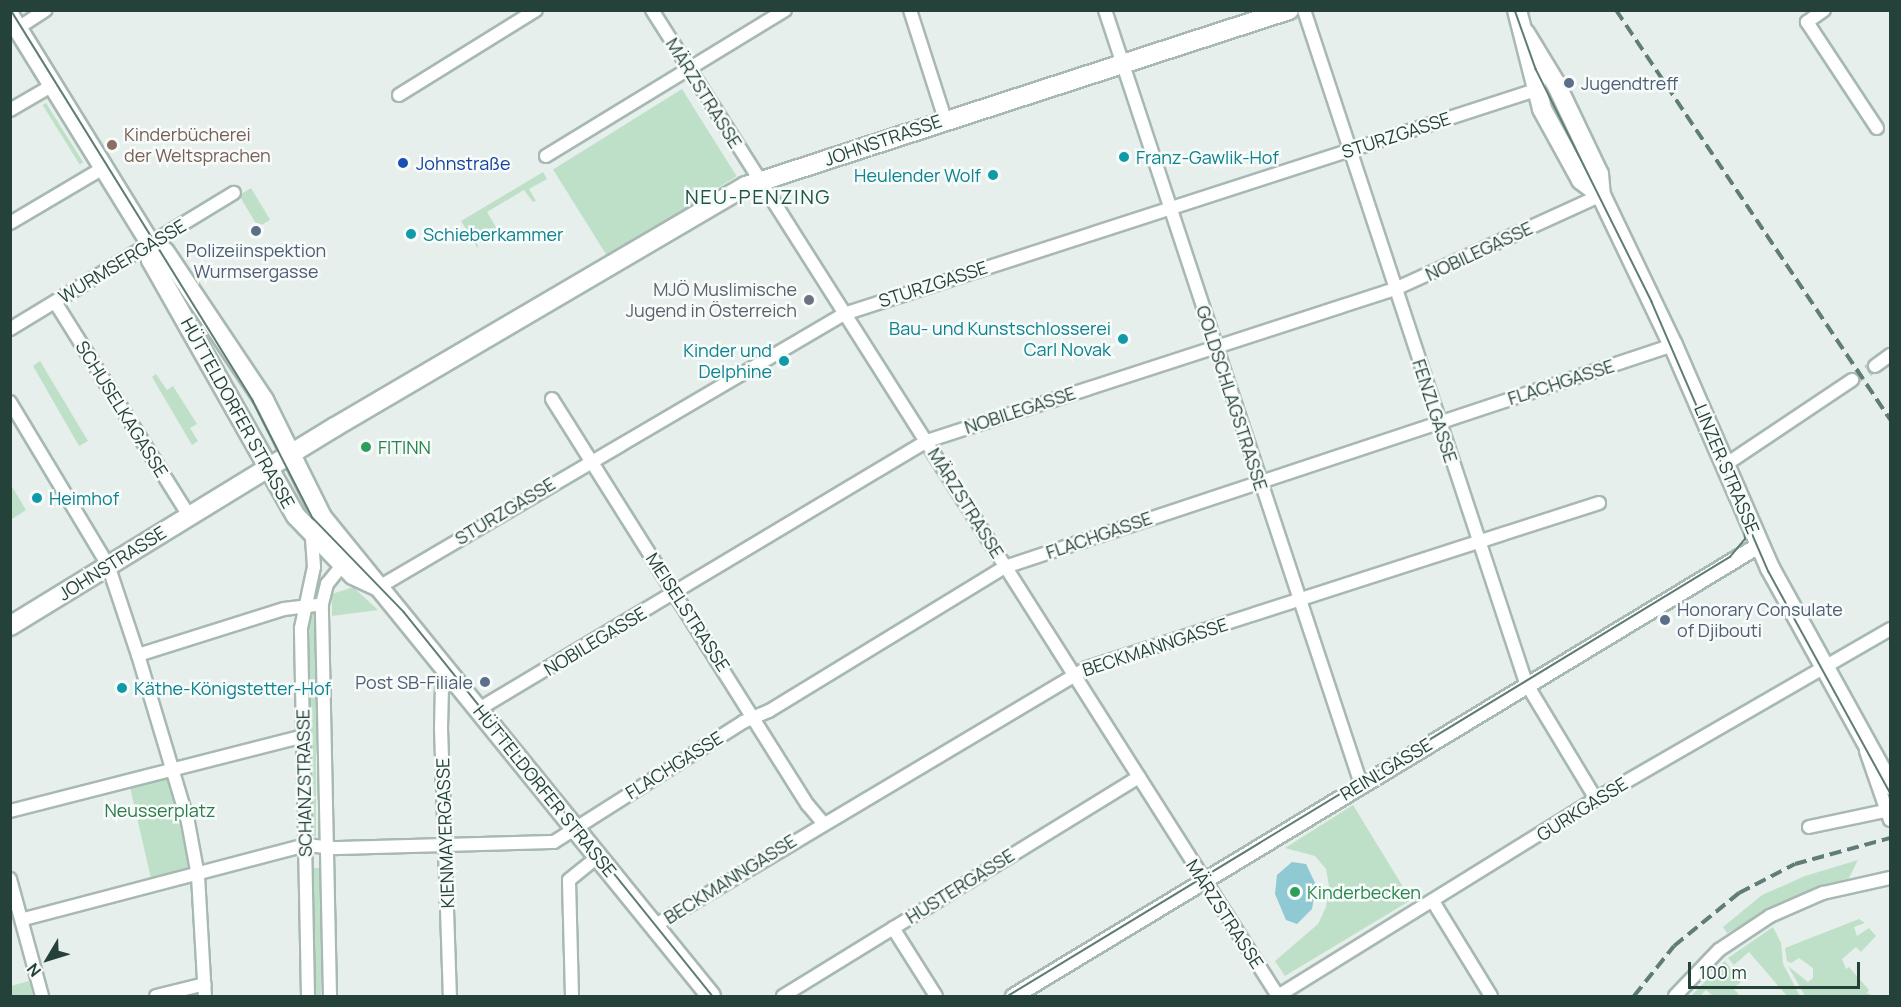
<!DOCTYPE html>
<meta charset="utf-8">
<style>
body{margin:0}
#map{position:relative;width:1901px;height:1007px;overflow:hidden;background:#e6efeb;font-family:Manrope,sans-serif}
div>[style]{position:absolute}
.green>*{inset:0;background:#bfe0c8;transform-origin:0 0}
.water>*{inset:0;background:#8ec9d4}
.minor-tunnel>*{height:12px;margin-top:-6px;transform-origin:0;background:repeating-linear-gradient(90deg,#bfccc8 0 12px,transparent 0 18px)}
.roads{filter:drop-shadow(2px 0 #a8b8b2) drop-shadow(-2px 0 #a8b8b2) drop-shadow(0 2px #a8b8b2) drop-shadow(0 -2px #a8b8b2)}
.minor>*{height:12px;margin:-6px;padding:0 6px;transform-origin:6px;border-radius:6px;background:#fff}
.tertiary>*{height:15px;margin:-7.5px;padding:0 7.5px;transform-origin:7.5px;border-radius:7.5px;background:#fff}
.secondary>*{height:18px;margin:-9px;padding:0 9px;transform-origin:9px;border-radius:9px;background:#fff}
.tram>*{height:1.5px;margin:-0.75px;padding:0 0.75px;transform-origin:0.75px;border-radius:0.75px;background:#5f7d75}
.rail>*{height:4px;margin-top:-2px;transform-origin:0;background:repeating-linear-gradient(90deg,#5f7d75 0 12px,transparent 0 18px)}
.dots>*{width:16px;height:16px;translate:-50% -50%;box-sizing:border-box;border:3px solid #f7fbf9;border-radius:50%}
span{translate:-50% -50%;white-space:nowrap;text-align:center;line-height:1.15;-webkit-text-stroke:5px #f7fbf9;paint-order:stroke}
.service-label{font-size:18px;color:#4e5e75}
.left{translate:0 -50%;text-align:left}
.right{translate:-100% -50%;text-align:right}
.street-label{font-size:18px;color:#24423a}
.education-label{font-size:18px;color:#785e54}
.culture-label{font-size:18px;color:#0d838f}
.transit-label{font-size:18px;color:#164399}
.worship-label{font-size:18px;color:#5b616d}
.leisure-label{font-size:18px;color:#27864d}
.park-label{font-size:18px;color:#2d7a4b}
.neighbourhood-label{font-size:20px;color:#1f5548;letter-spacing:1.5px}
.frame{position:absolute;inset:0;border:12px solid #24423a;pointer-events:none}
.north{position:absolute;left:18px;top:929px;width:60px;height:60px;-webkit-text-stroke:4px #f7fbf9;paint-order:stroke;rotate:232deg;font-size:16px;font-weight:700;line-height:24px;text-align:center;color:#24423a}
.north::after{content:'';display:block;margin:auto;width:21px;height:27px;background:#24423a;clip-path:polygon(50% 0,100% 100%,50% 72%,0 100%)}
.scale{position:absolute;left:1688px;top:962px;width:172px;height:27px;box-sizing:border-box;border:3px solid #24423a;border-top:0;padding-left:8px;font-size:18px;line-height:21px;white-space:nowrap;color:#24423a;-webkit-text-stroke:4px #f7fbf9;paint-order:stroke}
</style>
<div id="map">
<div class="green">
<i style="left:682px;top:89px;width:103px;height:152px;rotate:58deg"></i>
<i style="left:46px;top:103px;width:70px;height:4px;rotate:58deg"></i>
<i style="clip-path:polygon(543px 172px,547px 179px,529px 189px,536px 201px,533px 202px,524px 190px,487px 212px,497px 229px,477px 241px,478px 249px,461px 221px)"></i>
<i style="left:251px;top:188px;width:37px;height:14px;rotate:59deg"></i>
<i style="clip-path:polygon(40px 361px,88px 441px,79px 446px,33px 366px)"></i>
<i style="clip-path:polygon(156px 374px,167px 390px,173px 386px,197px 424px,190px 428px,198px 441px,192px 445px,152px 377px)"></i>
<i style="clip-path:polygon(11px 485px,26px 510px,12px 519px,11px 516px)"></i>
<i style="clip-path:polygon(353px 587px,378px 610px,332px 616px,332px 594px)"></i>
<i style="left:306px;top:612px;width:10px;height:224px"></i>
<i style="left:174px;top:769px;width:110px;height:47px;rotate:77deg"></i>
<i style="clip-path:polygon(1353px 805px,1411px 900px,1285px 976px,1275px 961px,1318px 924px,1326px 907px,1329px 886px,1326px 869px,1315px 856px,1285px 848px)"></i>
<i style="clip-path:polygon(1858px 860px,1849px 878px,1792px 899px,1727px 933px,1723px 927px,1762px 895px,1805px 876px)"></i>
<i style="left:311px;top:868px;width:10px;height:128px"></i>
<i style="clip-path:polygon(1859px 919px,1865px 923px,1854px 927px,1857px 936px,1869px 928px,1876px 936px,1861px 952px,1856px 947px,1842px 959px,1846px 969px,1849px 967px,1869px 990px,1867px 993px,1874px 996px,1805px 996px,1788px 966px,1808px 982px,1813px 978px,1813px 968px,1799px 958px,1791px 963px,1787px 961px,1785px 948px)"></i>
<i style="clip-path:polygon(1773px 927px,1781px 943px,1783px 964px,1800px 996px,1787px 996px,1749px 952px,1734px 965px,1728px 958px)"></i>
<i style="clip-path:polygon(1725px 961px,1741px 982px,1733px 988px,1740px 996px,1713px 996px,1706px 990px,1700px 996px,1691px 996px)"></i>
<i style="clip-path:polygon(29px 981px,33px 996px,11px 996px,11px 986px)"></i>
</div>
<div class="water">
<i style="clip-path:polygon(1292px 862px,1306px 864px,1316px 885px,1312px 909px,1297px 924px,1286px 920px,1275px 894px,1277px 875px)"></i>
</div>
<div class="minor-tunnel">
<i style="left:1852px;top:380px;width:27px;rotate:-31deg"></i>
</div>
<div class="roads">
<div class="minor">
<i style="left:652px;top:10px;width:1168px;rotate:57.59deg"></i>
<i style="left:910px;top:10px;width:114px;rotate:72.2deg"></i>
<i style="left:1105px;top:10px;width:815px;rotate:71.7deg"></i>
<i style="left:1304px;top:10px;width:709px;rotate:71.74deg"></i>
<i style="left:1526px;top:683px;width:135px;rotate:58.9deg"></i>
<i style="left:1824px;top:10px;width:21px;rotate:145deg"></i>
<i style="left:1807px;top:22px;width:127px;rotate:56.6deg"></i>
<i style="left:18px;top:28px;width:33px;rotate:-33deg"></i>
<i style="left:399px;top:95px;width:161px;rotate:-31.8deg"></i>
<i style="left:10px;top:110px;width:50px;rotate:-30.2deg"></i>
<i style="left:546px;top:156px;width:280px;rotate:-31.4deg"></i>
<i style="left:10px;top:223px;width:108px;rotate:-30.6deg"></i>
<i style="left:55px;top:302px;width:252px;rotate:57.9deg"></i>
<i style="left:10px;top:329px;width:262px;rotate:-31.3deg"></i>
<i style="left:1875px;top:366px;width:19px;rotate:-36deg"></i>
<i style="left:552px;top:399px;width:480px;rotate:57.8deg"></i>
<i style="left:808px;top:805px;width:25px;rotate:50deg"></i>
<i style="left:10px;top:402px;width:190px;rotate:59deg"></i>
<i style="left:108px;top:565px;width:95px;rotate:71.6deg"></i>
<i style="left:138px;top:655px;width:174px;rotate:73.3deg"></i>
<i style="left:188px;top:822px;width:55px;rotate:79.5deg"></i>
<i style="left:198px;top:876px;width:120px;rotate:86.7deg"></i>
<i style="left:1725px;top:465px;width:153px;rotate:-33.8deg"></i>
<i style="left:379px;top:587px;width:539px;rotate:-30.42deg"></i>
<i style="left:844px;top:314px;width:727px;rotate:-17.94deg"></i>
<i style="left:138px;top:655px;width:153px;rotate:-17.5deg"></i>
<i style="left:284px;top:609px;width:38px;rotate:-7deg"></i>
<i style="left:447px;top:670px;width:16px;rotate:108deg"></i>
<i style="left:442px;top:685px;width:43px;rotate:91.3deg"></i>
<i style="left:441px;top:728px;width:268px;rotate:88.1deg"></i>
<i style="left:479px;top:709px;width:522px;rotate:-30.89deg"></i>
<i style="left:927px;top:441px;width:492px;rotate:-18deg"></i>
<i style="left:1395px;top:289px;width:226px;rotate:-24.5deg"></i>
<i style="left:1866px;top:751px;width:73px;rotate:70.8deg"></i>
<i style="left:10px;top:811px;width:303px;rotate:-14.3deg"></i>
<i style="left:1809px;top:827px;width:78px;rotate:-11.9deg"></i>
<i style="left:10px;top:879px;width:121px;rotate:74.7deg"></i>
<i style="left:1434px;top:903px;width:109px;rotate:58.5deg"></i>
<i style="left:24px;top:919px;width:292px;rotate:-14.7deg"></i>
<i style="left:306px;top:845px;width:30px;rotate:6deg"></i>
<i style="left:336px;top:848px;width:218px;rotate:-1.6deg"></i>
<i style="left:554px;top:842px;width:224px;rotate:-32.4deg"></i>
<i style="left:743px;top:722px;width:28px;rotate:-23deg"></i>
<i style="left:769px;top:711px;width:276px;rotate:-31.4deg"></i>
<i style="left:1005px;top:567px;width:704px;rotate:-18.38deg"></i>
<i style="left:654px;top:926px;width:504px;rotate:-30.79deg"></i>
<i style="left:1087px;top:668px;width:538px;rotate:-17.86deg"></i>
<i style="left:893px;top:928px;width:80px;rotate:57.7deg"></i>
<i style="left:156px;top:996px;width:50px;rotate:-13.8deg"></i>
<i style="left:308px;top:996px;width:368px;rotate:-91.1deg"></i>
<i style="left:301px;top:628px;width:62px;rotate:-78deg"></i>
<i style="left:314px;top:567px;width:31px;rotate:-94deg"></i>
<i style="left:330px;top:996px;width:392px;rotate:-91.2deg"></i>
<i style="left:322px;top:604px;width:21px;rotate:-76deg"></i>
<i style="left:327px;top:584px;width:32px;rotate:-51deg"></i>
<i style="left:572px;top:996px;width:116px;rotate:-91.5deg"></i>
<i style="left:569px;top:880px;width:36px;rotate:-39deg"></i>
<i style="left:783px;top:996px;width:418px;rotate:-31.6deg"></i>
<i style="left:1278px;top:996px;width:374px;rotate:-31.8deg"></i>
<i style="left:1596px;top:799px;width:340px;rotate:-30deg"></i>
<i style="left:1675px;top:996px;width:64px;rotate:-46.3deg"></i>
<i style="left:1719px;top:950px;width:61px;rotate:-33.7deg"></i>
<i style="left:1770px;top:916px;width:58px;rotate:-23.5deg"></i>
<i style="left:1823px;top:893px;width:69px;rotate:-12.6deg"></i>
</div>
<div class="tertiary">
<i style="left:1013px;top:996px;width:873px;rotate:-31.18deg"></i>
</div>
<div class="secondary">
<i style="left:1517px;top:10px;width:102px;rotate:75.8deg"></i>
<i style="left:1542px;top:109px;width:81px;rotate:61.2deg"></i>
<i style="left:1581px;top:180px;width:25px;rotate:37deg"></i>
<i style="left:10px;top:16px;width:267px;rotate:58.3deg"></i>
<i style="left:150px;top:243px;width:17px;rotate:31deg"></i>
<i style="left:165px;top:252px;width:178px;rotate:56.2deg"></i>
<i style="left:264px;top:400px;width:131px;rotate:63.6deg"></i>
<i style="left:322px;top:517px;width:617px;rotate:50.92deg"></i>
<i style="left:1525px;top:33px;width:60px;rotate:58.7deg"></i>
<i style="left:1556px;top:84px;width:100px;rotate:64.5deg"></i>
<i style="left:1599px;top:174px;width:21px;rotate:85deg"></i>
<i style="left:1601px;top:195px;width:166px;rotate:64.4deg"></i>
<i style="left:1673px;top:345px;width:243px;rotate:66.5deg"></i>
<i style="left:1770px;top:568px;width:248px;rotate:61.1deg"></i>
<i style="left:150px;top:243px;width:17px;rotate:87deg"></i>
<i style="left:151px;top:260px;width:294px;rotate:60.5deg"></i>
<i style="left:296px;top:516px;width:82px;rotate:46deg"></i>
<i style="left:353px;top:575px;width:29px;rotate:25deg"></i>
<i style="left:10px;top:626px;width:381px;rotate:-31.5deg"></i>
<i style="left:335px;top:427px;width:476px;rotate:-30.4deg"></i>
<i style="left:746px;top:186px;width:571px;rotate:-17.96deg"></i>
</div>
</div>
<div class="tram">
<i style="left:11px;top:10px;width:460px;rotate:58.2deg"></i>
<i style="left:253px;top:401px;width:131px;rotate:62.9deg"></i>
<i style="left:313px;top:518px;width:131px;rotate:45.9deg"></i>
<i style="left:404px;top:612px;width:493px;rotate:51.2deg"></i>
<i style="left:1515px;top:10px;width:63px;rotate:70.4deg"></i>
<i style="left:1536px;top:69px;width:260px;rotate:63.5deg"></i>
<i style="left:1652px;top:302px;width:294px;rotate:66.6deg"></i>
<i style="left:1769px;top:572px;width:251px;rotate:61.2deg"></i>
<i style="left:1008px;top:996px;width:845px;rotate:-31.3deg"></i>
<i style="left:1730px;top:557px;width:23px;rotate:-50deg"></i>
<i style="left:1745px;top:539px;width:27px;rotate:-94deg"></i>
</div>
<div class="rail">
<i style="left:1616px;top:10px;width:493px;rotate:56.2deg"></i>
<i style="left:1634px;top:996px;width:64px;rotate:-51.3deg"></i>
<i style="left:1674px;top:946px;width:84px;rotate:-39.2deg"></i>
<i style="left:1739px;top:893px;width:63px;rotate:-27.4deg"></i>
<i style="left:1795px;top:864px;width:98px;rotate:-15.3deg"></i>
</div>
<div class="dots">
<i style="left:1569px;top:83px;background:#5c6f8a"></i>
<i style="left:112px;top:145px;background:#8d6e63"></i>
<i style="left:1124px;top:157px;background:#0f9aa8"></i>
<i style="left:403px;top:163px;background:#1a4fb4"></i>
<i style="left:993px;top:175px;background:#0f9aa8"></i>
<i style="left:256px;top:231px;background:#5c6f8a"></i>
<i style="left:411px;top:234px;background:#0f9aa8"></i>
<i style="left:809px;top:300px;background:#6b7280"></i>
<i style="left:1123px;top:339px;background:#0f9aa8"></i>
<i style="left:784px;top:361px;background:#0f9aa8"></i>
<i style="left:366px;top:447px;background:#2e9e5b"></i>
<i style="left:37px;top:498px;background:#0f9aa8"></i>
<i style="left:1665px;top:620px;background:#5c6f8a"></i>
<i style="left:485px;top:682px;background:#5c6f8a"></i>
<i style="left:122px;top:688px;background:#0f9aa8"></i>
<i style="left:1295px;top:892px;background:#2e9e5b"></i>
</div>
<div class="service-label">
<span class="left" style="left:1581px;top:83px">Jugendtreff</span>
<span style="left:256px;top:261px">Polizeiinspektion<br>Wurmsergasse</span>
<span class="left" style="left:1677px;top:620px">Honorary Consulate<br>of Djibouti</span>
<span class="right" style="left:473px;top:682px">Post SB-Filiale</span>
</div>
<div class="street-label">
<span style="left:704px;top:93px;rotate:58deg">MÄRZSTRASSE</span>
<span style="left:1396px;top:135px;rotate:-18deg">STURZGASSE</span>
<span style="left:883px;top:140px;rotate:-19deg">JOHNSTRASSE</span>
<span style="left:1479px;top:251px;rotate:-25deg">NOBILEGASSE</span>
<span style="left:122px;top:261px;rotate:-31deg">WURMSERGASSE</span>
<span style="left:933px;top:284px;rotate:-18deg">STURZGASSE</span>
<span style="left:1561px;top:382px;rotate:-18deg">FLACHGASSE</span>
<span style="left:1232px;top:398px;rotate:72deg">GOLDSCHLAGSTRASSE</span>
<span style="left:122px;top:409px;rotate:58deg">SCHUSELKAGASSE</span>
<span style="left:1020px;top:410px;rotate:-18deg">NOBILEGASSE</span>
<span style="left:1435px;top:411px;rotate:72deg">FENZLGASSE</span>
<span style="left:238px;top:413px;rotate:61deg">HÜTTELDORFER STRASSE</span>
<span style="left:1727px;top:469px;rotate:67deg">LINZER STRASSE</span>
<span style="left:966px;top:503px;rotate:58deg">MÄRZSTRASSE</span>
<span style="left:505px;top:511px;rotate:-31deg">STURZGASSE</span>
<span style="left:1099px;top:535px;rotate:-19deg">FLACHGASSE</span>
<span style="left:112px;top:563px;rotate:-32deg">JOHNSTRASSE</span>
<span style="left:688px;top:612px;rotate:57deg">MEISELSTRASSE</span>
<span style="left:595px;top:641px;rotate:-31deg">NOBILEGASSE</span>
<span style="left:1155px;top:647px;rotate:-18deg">BECKMANNGASSE</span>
<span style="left:674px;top:765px;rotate:-32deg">FLACHGASSE</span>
<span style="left:1386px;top:769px;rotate:-31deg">REINLGASSE</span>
<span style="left:304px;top:783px;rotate:-91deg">SCHANZSTRASSE</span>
<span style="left:545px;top:791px;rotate:51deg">HÜTTELDORFER STRASSE</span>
<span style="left:1582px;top:809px;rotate:-32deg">GURKGASSE</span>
<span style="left:445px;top:833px;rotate:-92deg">KIENMAYERGASSE</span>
<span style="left:730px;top:879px;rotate:-32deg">BECKMANNGASSE</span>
<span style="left:960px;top:886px;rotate:-32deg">HUSTERGASSE</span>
<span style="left:1225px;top:914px;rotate:57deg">MÄRZSTRASSE</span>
</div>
<div class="education-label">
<span class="left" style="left:124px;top:145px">Kinderbücherei<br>der Weltsprachen</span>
</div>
<div class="culture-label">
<span class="left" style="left:1136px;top:157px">Franz-Gawlik-Hof</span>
<span class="right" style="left:981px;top:175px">Heulender Wolf</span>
<span class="left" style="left:423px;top:234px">Schieberkammer</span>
<span class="right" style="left:1111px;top:339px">Bau- und Kunstschlosserei<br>Carl Novak</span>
<span class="right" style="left:772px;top:361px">Kinder und<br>Delphine</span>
<span class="left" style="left:49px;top:498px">Heimhof</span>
<span class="left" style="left:134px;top:688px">Käthe-Königstetter-Hof</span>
</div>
<div class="transit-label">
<span class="left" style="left:416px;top:163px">Johnstraße</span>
</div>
<div class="worship-label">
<span class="right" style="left:797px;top:300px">MJÖ Muslimische<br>Jugend in Österreich</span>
</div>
<div class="leisure-label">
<span class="left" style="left:378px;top:447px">FITINN</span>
<span class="left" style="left:1307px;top:892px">Kinderbecken</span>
</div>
<div class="park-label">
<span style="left:160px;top:810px">Neusserplatz</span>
</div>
<div class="neighbourhood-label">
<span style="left:758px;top:196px">NEU-PENZING</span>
</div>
<div class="frame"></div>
<div class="north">N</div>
<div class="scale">100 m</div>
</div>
